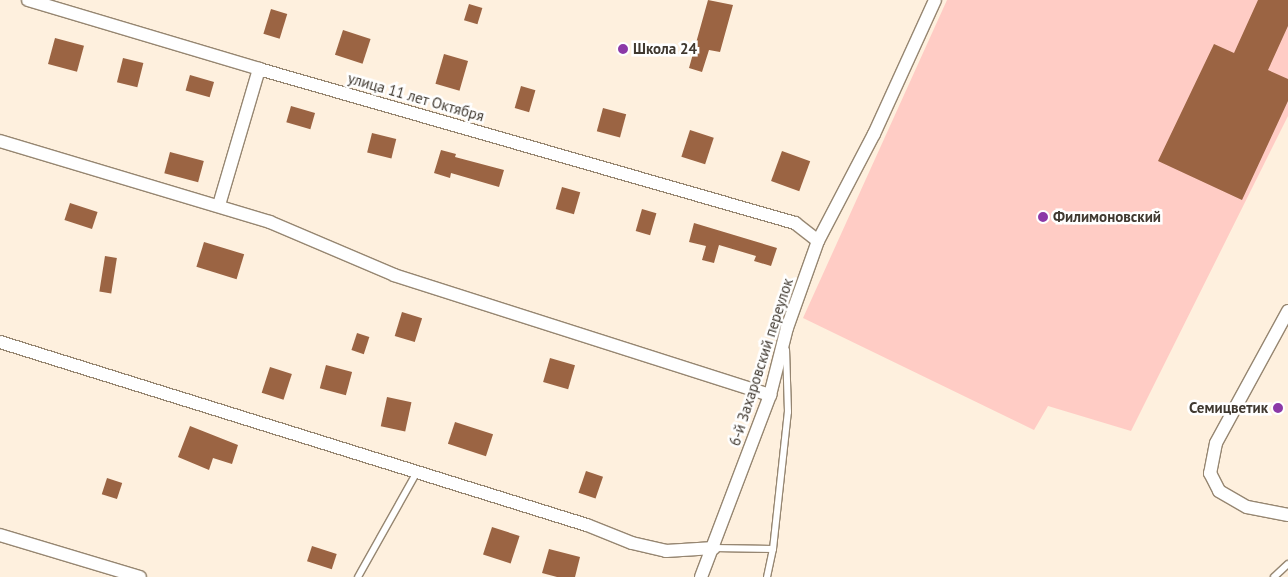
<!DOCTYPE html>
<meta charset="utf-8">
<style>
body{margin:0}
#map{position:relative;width:1288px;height:577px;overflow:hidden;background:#fef0de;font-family:"PT Sans",sans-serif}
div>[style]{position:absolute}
.green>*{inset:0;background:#ffccc5}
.building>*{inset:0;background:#9b6443;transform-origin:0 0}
.roads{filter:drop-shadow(1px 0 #968671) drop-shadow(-1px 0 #968671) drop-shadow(0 1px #968671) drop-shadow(0 -1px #968671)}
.lane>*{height:6px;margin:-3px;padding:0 3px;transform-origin:3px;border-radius:3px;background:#fff}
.street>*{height:12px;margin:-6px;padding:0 6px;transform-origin:6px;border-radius:6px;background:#fff}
.dots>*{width:14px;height:14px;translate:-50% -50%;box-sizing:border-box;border:2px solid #fff;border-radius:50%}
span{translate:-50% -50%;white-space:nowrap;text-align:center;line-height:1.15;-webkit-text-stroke:5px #fff;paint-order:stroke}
.poi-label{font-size:15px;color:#403930;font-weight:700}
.left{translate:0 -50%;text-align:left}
.right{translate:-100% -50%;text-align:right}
.street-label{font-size:15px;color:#403930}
</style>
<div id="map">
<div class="green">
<i style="clip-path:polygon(947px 0,1288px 0,1288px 116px,1131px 431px,1048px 406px,1034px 430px,803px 318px)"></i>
</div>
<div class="building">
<i style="clip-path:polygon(708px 0,733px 5px,720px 52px,709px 50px,702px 72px,689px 68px)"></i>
<i style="clip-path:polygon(1258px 0,1288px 0,1288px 26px,1268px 70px,1288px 79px,1288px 101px,1242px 200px,1158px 161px,1214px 44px,1234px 53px)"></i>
<i style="left:469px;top:4px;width:14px;height:17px;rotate:17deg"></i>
<i style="left:271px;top:9px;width:17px;height:26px;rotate:17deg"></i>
<i style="left:343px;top:30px;width:29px;height:26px;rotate:18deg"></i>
<i style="left:55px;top:38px;width:30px;height:27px;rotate:15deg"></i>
<i style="left:444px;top:54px;width:25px;height:31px;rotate:16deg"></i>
<i style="left:123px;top:58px;width:21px;height:25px;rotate:14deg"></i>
<i style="left:190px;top:75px;width:25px;height:16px;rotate:16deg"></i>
<i style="left:521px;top:86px;width:15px;height:23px;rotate:16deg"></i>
<i style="left:291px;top:106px;width:25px;height:17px;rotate:16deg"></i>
<i style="left:603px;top:108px;width:24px;height:24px;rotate:15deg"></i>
<i style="left:690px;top:130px;width:25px;height:28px;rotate:18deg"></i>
<i style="left:372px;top:133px;width:25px;height:20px;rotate:14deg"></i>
<i style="clip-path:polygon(441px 150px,456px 154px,455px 157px,504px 170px,499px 187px,451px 173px,450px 178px,434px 173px)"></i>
<i style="left:782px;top:151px;width:30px;height:32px;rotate:20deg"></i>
<i style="left:170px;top:152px;width:35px;height:22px;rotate:15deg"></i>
<i style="left:562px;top:187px;width:19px;height:23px;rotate:16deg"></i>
<i style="left:70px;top:203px;width:29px;height:18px;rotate:18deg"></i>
<i style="left:642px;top:209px;width:15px;height:23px;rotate:16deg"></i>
<i style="clip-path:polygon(694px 223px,777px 248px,771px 266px,754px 261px,756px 256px,719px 245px,714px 263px,702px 260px,706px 246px,689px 242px)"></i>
<i style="left:204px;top:242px;width:42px;height:26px;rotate:17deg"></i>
<i style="left:105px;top:256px;width:12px;height:36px;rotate:9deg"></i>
<i style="left:402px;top:312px;width:21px;height:25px;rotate:17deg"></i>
<i style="left:357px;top:333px;width:13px;height:18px;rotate:18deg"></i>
<i style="left:550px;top:358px;width:26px;height:25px;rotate:16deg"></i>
<i style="left:326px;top:365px;width:27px;height:24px;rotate:15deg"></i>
<i style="left:270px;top:367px;width:23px;height:27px;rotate:18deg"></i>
<i style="left:387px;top:397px;width:25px;height:30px;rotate:12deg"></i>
<i style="left:455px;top:422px;width:40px;height:23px;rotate:18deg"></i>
<i style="clip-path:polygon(190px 426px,238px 445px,232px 464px,213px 458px,209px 470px,178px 457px)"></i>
<i style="left:586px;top:471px;width:18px;height:23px;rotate:19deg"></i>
<i style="left:107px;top:478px;width:16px;height:17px;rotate:18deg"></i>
<i style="left:492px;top:527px;width:29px;height:29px;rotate:18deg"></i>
<i style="left:312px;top:546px;width:26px;height:16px;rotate:18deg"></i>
<i style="clip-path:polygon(549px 549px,580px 557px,575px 577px,557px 577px,542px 573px)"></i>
</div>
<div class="roads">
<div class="lane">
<i style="left:714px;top:548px;width:59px;rotate:1deg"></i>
<i style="left:358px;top:577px;width:120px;rotate:-60.7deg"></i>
<i style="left:767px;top:577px;width:29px;rotate:-78deg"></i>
<i style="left:773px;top:549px;width:138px;rotate:-83.8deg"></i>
<i style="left:788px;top:412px;width:62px;rotate:-91.8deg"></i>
<i style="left:1274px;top:577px;width:19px;rotate:-43deg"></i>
</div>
<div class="street">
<i style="left:28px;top:0;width:241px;rotate:16.6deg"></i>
<i style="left:259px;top:69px;width:558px;rotate:16.03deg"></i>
<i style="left:795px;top:223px;width:29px;rotate:38deg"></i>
<i style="left:0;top:141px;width:282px;rotate:16.7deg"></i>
<i style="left:270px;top:222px;width:135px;rotate:23.1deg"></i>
<i style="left:394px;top:275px;width:395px;rotate:17.7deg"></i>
<i style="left:219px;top:205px;width:142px;rotate:-73.6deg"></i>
<i style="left:1288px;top:311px;width:150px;rotate:118.6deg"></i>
<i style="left:1216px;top:443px;width:31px;rotate:101deg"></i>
<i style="left:1210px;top:473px;width:20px;rotate:63deg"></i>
<i style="left:1219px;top:491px;width:32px;rotate:30deg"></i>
<i style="left:1247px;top:507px;width:42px;rotate:11deg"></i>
<i style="left:0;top:342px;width:615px;rotate:17.32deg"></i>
<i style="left:587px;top:525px;width:48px;rotate:21.8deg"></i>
<i style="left:632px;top:543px;width:35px;rotate:13deg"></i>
<i style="left:666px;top:551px;width:48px;rotate:-3.6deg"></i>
<i style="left:0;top:535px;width:146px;rotate:16.7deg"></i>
<i style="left:701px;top:577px;width:195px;rotate:-69.2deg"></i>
<i style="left:770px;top:395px;width:69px;rotate:-75.8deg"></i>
<i style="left:787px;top:328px;width:92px;rotate:-70.4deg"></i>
<i style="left:818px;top:241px;width:121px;rotate:-62.4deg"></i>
<i style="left:874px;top:134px;width:147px;rotate:-65.5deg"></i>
</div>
</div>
<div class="dots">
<i style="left:623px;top:49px;background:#8c39a7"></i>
<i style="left:1043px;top:217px;background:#8c39a7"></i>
<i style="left:1278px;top:408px;background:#8c39a7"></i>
</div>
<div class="poi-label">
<span class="left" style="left:633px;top:49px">Школа 24</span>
<span class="left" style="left:1053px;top:217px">Филимоновский</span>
<span class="right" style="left:1268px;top:408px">Семицветик</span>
</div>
<div class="street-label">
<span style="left:416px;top:97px;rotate:16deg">улица 11 лет Октября</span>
<span style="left:761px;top:362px;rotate:-72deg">6-й Захаровский переулок</span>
</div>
</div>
